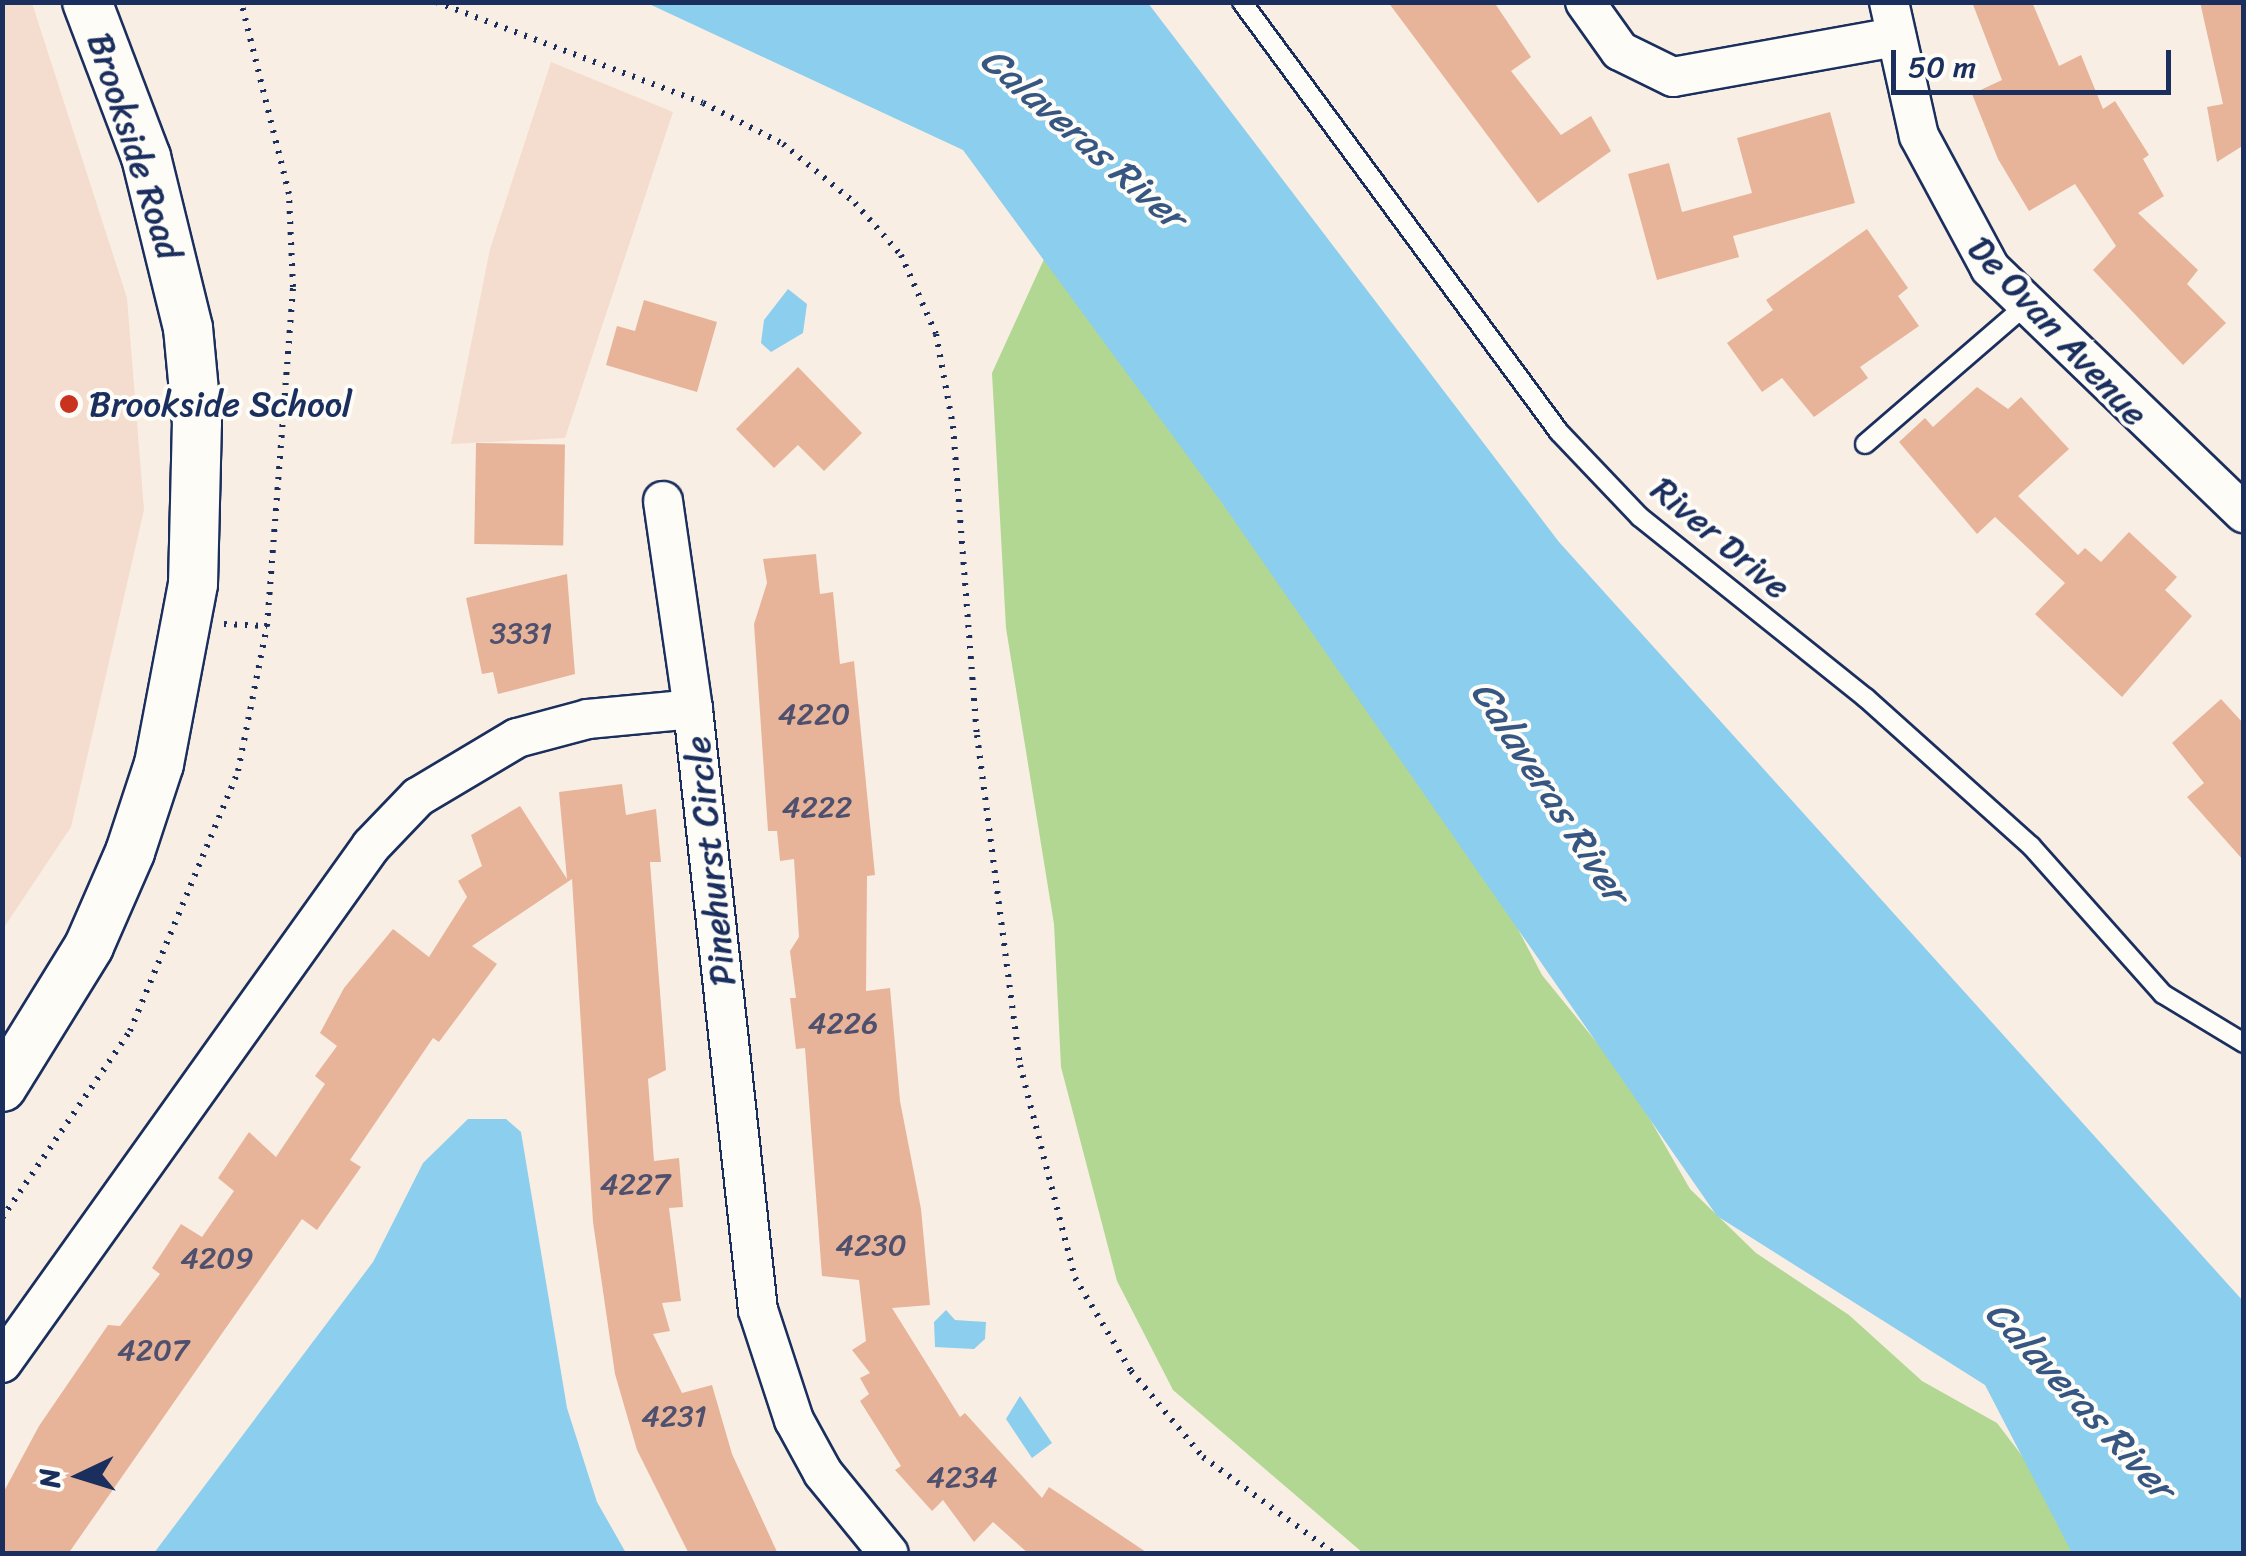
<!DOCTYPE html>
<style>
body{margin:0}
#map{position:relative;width:2246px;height:1556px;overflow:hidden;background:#f9eee4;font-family:Sriracha,sans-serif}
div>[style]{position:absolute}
.built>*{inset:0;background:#f4ddce}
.green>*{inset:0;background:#b1d792}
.water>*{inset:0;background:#8cceed}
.building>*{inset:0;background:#e7b49a;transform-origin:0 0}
.path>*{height:6px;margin-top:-3px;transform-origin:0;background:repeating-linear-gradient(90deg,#1b2f5e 0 2.5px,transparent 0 10.5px)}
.roads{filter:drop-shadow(2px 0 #1b2f5e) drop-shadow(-2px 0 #1b2f5e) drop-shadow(0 2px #1b2f5e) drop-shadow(0 -2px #1b2f5e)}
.service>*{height:18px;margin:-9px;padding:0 9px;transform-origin:9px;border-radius:9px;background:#fdfcf7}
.minor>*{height:38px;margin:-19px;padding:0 19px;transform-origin:19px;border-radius:19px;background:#fdfcf7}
.tertiary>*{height:48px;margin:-24px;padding:0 24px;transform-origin:24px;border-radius:24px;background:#fdfcf7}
.dots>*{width:28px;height:28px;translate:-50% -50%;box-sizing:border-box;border:5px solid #fdfcf7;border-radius:50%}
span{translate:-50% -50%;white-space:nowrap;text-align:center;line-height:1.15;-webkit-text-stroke:8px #fdfcf7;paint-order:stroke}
.number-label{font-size:30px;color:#4e506d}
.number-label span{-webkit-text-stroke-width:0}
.street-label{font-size:35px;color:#1b2f5e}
.poi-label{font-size:35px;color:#1b2f5e}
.left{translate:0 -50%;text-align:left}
.water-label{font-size:38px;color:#375782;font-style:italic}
.frame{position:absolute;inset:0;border:5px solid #1b2f5e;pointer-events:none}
.north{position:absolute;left:30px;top:1426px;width:100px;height:100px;-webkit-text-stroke:8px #fdfcf7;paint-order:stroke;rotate:266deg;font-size:28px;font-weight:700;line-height:40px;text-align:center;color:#1b2f5e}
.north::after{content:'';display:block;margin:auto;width:35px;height:45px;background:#1b2f5e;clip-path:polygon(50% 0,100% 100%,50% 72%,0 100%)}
.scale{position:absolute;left:1891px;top:50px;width:280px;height:45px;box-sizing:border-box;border:5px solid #1b2f5e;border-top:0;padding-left:12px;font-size:30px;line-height:35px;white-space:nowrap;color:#1b2f5e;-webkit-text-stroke:8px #fdfcf7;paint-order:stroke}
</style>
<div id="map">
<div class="built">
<i style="clip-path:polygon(32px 3px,127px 298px,144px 510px,71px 827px,3px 929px,2px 3px)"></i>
<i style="clip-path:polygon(551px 62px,673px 112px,565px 438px,451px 444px,490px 249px)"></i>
</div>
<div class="green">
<i style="clip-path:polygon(1045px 257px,1468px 834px,1542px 975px,1628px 1081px,1690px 1189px,1756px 1253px,1849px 1315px,1922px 1381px,1997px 1423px,2052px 1495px,2074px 1553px,1363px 1553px,1173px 1390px,1117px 1281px,1061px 1067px,1054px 924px,1006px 628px,992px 373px)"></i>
</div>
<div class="water">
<i style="clip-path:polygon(647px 3px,1148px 3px,1559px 542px,2243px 1301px,2243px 1553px,2072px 1553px,1985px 1385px,1717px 1216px,1222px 503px,963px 150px)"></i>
<i style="clip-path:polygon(788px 289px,807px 304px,803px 333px,771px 352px,761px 343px,764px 320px)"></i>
<i style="clip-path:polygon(468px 1119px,506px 1119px,521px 1132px,567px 1408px,597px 1502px,626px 1553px,154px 1553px,373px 1262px,423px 1163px)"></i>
<i style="clip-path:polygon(946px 1310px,955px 1320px,986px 1322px,985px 1339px,974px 1349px,935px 1347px,934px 1322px)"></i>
<i style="clip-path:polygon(1020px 1396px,1052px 1443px,1032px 1458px,1006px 1419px)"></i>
</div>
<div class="building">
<i style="clip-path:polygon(1388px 2px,1494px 2px,1531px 57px,1511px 71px,1561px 135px,1591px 116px,1611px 151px,1538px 203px)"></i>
<i style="clip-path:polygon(1972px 2px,2032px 2px,2059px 66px,2081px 55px,2103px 109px,2115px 101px,2149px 155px,2143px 159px,2164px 196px,2138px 213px,2198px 270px,2187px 284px,2226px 323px,2183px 365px,2093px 270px,2116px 246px,2075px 184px,2029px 211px,1998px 159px,1972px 94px,2002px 80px)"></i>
<i style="clip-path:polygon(2200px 2px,2244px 2px,2244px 145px,2217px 162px,2207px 107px,2223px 104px)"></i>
<i style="clip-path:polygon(1830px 112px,1855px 203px,1733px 236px,1739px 257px,1657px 280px,1628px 174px,1669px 163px,1682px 212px,1752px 193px,1737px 138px)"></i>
<i style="clip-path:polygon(1867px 229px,1908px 288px,1898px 296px,1919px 326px,1860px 367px,1868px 378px,1814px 417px,1782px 378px,1762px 392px,1727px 343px,1773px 310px,1766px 300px)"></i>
<i style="clip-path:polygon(644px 300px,717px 322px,697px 392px,606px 365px,617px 326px,635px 331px)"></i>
<i style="clip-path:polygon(798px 367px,862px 433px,824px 471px,798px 445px,774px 468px,736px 429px)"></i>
<i style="clip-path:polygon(1977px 387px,2008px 409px,2021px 397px,2069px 449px,2018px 496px,2078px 555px,2085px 548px,2101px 562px,2129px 532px,2177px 577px,2165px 590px,2192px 616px,2122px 697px,2035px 614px,2065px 583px,1995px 517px,1977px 534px,1899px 442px,1925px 418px,1933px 427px)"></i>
<i style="left:476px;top:443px;width:89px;height:101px;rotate:1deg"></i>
<i style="clip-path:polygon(816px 554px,820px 594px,833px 592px,840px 664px,854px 661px,875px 875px,867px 876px,866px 991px,890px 988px,900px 1101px,921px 1209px,930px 1305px,892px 1308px,960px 1417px,965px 1413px,1042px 1498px,1049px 1487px,1149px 1554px,1029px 1554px,993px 1522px,974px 1542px,943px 1500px,932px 1511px,895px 1470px,901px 1466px,860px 1401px,869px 1394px,860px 1378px,870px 1373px,852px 1350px,866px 1341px,859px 1280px,822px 1276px,805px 1048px,796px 1049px,790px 998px,796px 998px,790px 951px,799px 937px,794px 859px,780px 861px,777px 831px,768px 831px,754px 624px,767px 583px,763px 559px)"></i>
<i style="clip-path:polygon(567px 574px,575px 674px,498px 694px,493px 672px,482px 674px,466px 598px)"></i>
<i style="clip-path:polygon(2221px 699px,2244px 724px,2244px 861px,2187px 797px,2204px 783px,2172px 743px)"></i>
<i style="clip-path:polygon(622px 784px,626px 815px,656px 809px,661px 862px,650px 862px,666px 1070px,648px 1079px,654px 1161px,679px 1158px,683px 1207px,669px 1208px,681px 1301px,662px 1303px,670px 1331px,653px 1334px,682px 1393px,712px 1385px,732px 1454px,778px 1554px,689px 1554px,637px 1450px,615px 1374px,593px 1222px,572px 879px,472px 946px,497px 964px,439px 1042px,433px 1038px,350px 1160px,361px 1167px,317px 1230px,302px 1219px,68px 1554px,2px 1554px,2px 1495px,39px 1426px,108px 1325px,120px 1326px,160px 1274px,152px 1268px,181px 1224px,202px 1237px,234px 1191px,218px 1178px,249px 1132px,276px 1157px,325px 1084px,315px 1076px,337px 1046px,320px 1033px,344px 988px,393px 929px,429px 957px,467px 897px,458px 881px,482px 866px,471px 835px,520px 806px,567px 879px,559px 792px)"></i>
</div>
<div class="path">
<i style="left:436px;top:2px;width:285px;rotate:20.7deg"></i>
<i style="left:703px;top:103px;width:90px;rotate:27.1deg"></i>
<i style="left:783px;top:144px;width:93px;rotate:39.3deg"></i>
<i style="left:855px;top:203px;width:69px;rotate:48.5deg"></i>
<i style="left:901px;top:255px;width:86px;rotate:66.1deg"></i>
<i style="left:936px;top:334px;width:94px;rotate:79.5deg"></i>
<i style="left:953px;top:426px;width:310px;rotate:85.6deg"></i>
<i style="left:977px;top:735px;width:333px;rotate:82.6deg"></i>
<i style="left:1020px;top:1065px;width:220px;rotate:75.5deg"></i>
<i style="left:1075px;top:1278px;width:109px;rotate:58.9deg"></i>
<i style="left:1131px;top:1371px;width:112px;rotate:50.1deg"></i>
<i style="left:1203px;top:1457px;width:164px;rotate:36.3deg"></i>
<i style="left:224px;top:624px;width:43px;rotate:2.7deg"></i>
<i style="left:2px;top:1218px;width:227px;rotate:-55.6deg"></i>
<i style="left:130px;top:1031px;width:282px;rotate:-67.4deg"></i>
<i style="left:238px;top:771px;width:148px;rotate:-78.7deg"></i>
<i style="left:267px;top:626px;width:340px;rotate:-85.6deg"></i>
<i style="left:293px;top:287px;width:93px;rotate:-92.5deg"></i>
<i style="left:289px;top:194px;width:198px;rotate:-104deg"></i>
</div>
<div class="roads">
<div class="service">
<i style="left:1242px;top:2px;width:534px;rotate:53.6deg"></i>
<i style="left:1559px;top:432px;width:117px;rotate:46.4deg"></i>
<i style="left:1640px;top:517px;width:290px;rotate:38.7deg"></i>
<i style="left:1866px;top:698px;width:222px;rotate:41.9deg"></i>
<i style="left:2031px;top:846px;width:198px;rotate:48.3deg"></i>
<i style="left:2163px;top:994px;width:95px;rotate:31.2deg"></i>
<i style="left:1865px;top:444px;width:213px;rotate:-40.8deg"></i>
</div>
<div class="minor">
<i style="left:1585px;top:2px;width:60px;rotate:54.5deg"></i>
<i style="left:1620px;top:51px;width:59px;rotate:26.1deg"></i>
<i style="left:1673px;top:77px;width:227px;rotate:-10.2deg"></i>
<i style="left:1889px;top:2px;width:137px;rotate:77.4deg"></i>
<i style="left:1919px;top:136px;width:150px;rotate:61.7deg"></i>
<i style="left:1990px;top:268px;width:353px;rotate:44deg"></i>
<i style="left:663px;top:501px;width:210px;rotate:81.8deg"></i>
<i style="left:693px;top:709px;width:605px;rotate:83.83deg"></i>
<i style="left:758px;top:1310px;width:116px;rotate:71.9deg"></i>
<i style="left:794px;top:1420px;width:60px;rotate:61.3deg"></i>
<i style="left:823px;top:1473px;width:104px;rotate:50.8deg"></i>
<i style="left:2px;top:1363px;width:635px;rotate:-54.48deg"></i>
<i style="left:371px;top:846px;width:68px;rotate:-46.2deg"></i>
<i style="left:418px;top:797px;width:115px;rotate:-30.8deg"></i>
<i style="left:517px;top:738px;width:73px;rotate:-15deg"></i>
<i style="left:588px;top:719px;width:105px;rotate:-5.4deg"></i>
</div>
<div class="tertiary">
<i style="left:2px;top:1087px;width:166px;rotate:-58.3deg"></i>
<i style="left:89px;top:946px;width:103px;rotate:-66.4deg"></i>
<i style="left:130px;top:852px;width:93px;rotate:-71.8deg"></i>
<i style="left:159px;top:764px;width:183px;rotate:-79.3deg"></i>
<i style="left:193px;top:584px;width:161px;rotate:-88.6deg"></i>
<i style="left:197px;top:423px;width:95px;rotate:-95.4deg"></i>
<i style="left:188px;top:328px;width:176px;rotate:-103.8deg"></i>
<i style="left:146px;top:157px;width:166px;rotate:-110.8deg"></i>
</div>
</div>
<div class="dots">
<i style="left:69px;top:404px;background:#c8321e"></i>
</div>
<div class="number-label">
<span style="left:521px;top:633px">3331</span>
<span style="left:814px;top:714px">4220</span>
<span style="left:817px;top:807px">4222</span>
<span style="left:843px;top:1023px">4226</span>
<span style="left:635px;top:1184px">4227</span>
<span style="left:871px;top:1245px">4230</span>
<span style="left:217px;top:1258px">4209</span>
<span style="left:153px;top:1350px">4207</span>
<span style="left:674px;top:1416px">4231</span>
<span style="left:962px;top:1477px">4234</span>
</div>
<div class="street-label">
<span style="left:135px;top:146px;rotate:72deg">Brookside Road</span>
<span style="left:2058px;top:331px;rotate:47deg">De Ovan Avenue</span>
<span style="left:1721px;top:538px;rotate:40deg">River Drive</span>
<span style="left:710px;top:861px;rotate:-96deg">Pinehurst Circle</span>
</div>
<div class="poi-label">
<span class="left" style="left:89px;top:404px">Brookside School</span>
</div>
<div class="water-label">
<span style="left:1083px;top:138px;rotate:41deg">Calaveras River</span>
<span style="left:1550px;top:792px;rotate:57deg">Calaveras River</span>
<span style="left:2080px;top:1400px;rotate:47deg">Calaveras River</span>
</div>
<div class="frame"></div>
<div class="north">N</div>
<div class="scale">50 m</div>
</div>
